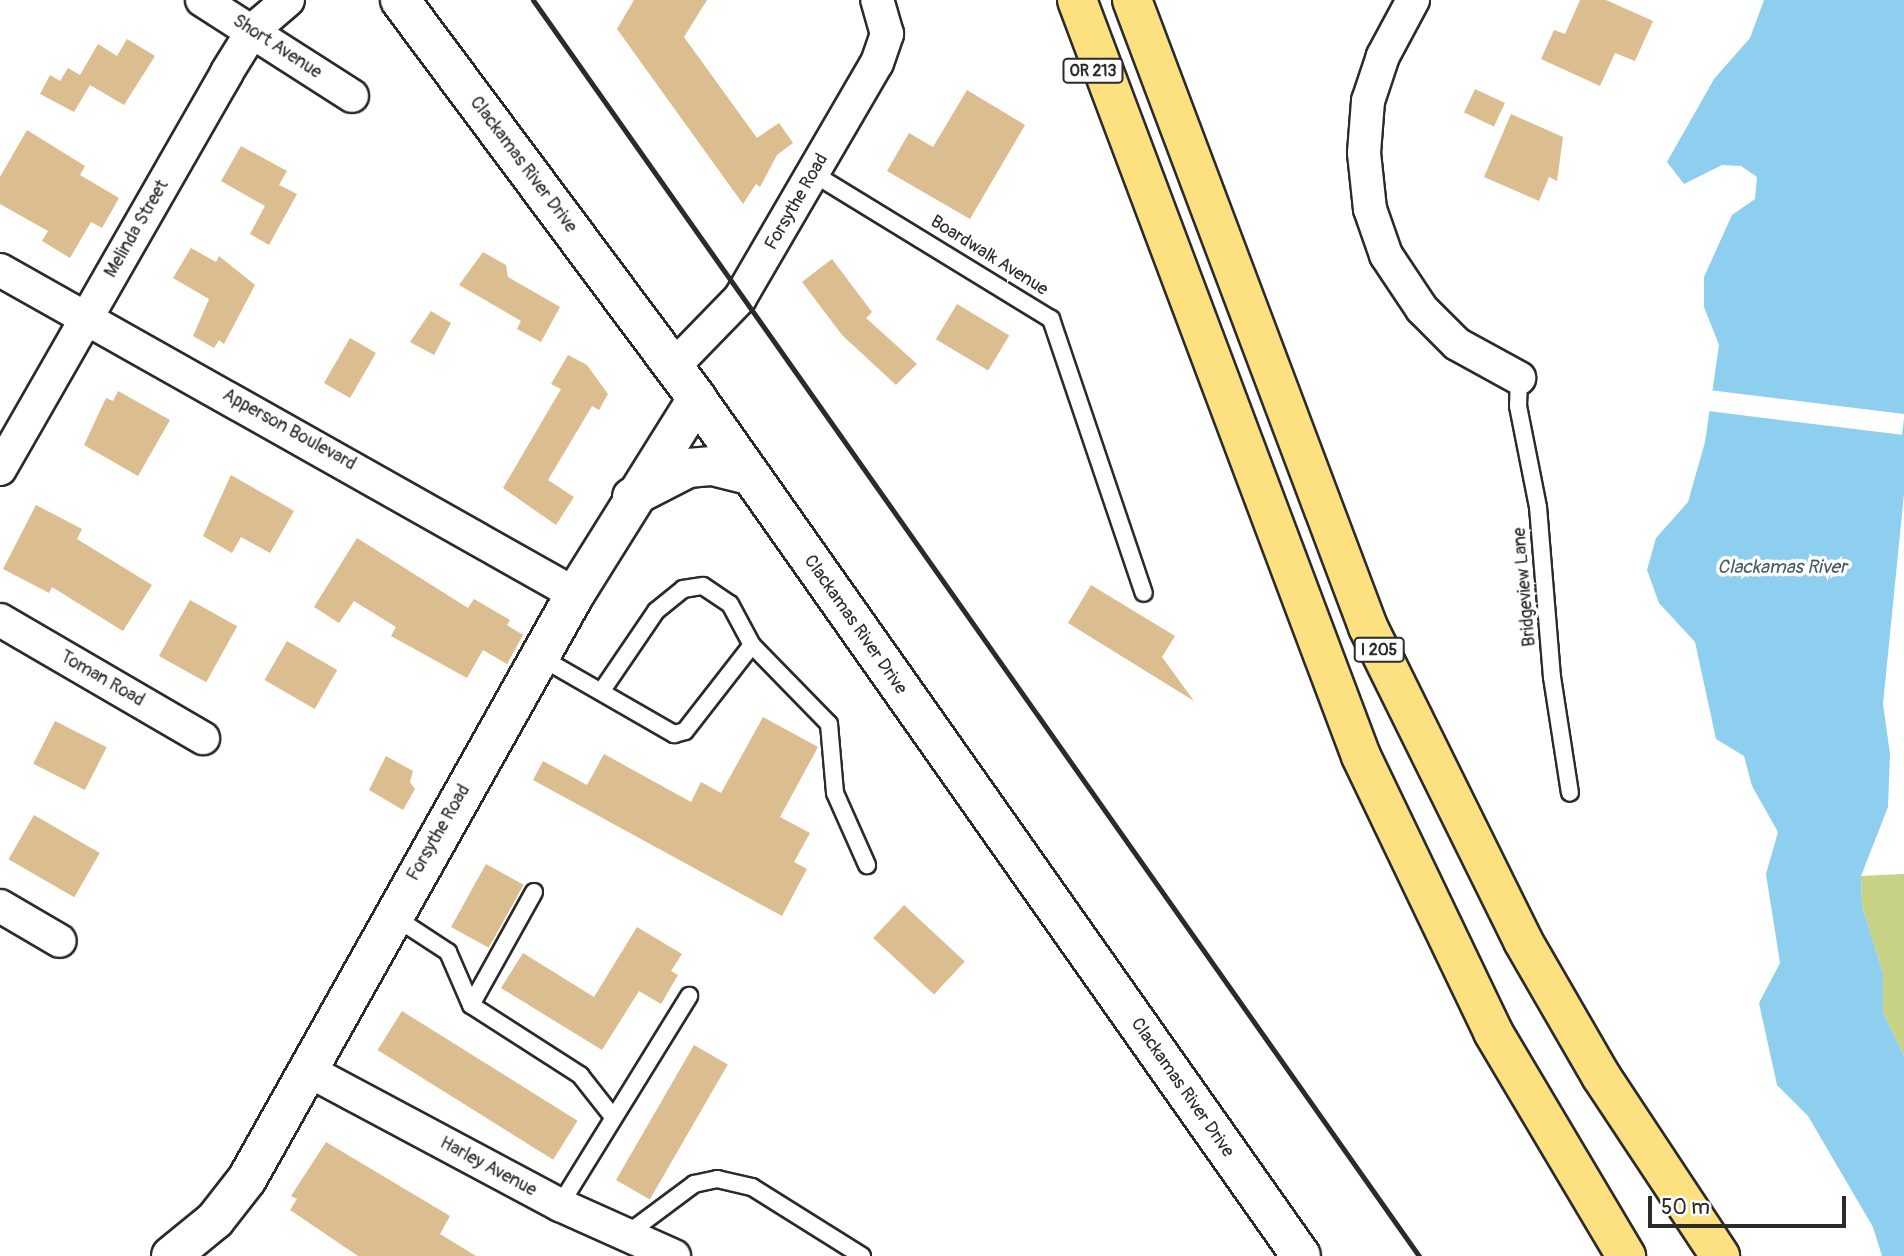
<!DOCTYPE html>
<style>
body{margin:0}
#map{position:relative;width:1904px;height:1256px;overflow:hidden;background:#fff;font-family:Pangolin,sans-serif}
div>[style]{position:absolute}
.green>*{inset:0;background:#c7d285}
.water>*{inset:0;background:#8eceef}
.pier>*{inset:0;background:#fff;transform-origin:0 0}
.building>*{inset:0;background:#dcbd8f;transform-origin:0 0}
.roads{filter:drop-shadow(2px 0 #2b2b2b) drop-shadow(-2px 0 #2b2b2b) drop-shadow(0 2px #2b2b2b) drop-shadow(0 -2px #2b2b2b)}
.service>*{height:16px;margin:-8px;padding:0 8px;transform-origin:8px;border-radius:8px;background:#fff}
.minor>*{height:32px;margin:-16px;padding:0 16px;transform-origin:16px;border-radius:16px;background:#fff}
.tertiary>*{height:38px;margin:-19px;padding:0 19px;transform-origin:19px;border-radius:19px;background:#fff}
.secondary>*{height:38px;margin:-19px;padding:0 19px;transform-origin:19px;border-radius:19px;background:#fff}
.motorway>*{height:38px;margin:-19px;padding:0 19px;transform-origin:19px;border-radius:19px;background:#fde080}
.rail>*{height:5px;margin:-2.5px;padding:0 2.5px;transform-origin:2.5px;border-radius:2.5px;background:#2b2b2b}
span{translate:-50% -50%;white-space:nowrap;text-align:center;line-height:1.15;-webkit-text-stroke:7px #fff;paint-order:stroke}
.shield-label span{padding:2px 5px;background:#fff;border:2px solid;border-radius:5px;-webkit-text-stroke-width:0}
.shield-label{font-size:16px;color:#2b2b2b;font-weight:700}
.street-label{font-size:18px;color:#2b2b2b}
.water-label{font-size:19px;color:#495c66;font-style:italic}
.scale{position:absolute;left:1648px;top:1196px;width:198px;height:32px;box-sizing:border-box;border:4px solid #2b2b2b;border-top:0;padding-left:9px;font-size:21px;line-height:24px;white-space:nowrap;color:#2b2b2b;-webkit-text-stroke:5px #fff;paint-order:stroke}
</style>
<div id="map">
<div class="green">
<i style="clip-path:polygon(1904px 874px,1904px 1056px,1883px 1012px,1883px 973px,1862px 906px,1861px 876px)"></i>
</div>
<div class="water">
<i style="clip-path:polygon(1764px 0,1904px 0,1904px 494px,1883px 704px,1890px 754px,1888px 807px,1861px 876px,1862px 906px,1883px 973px,1883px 1012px,1904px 1056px,1904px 1256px,1882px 1256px,1873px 1227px,1808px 1116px,1777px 1085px,1759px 1003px,1780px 963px,1766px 874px,1778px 832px,1752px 786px,1744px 756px,1716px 739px,1695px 642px,1659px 603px,1647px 570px,1656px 538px,1688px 502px,1705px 442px,1719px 345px,1704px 307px,1704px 277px,1732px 215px,1755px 199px,1757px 177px,1741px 166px,1722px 165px,1684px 184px,1667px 162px,1714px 79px,1750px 38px)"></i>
</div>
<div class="pier">
<i style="left:1709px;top:390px;width:197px;height:21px;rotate:7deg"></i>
</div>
<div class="building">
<i style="clip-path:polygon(634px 0,707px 0,684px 37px,757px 138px,779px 123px,793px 143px,777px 155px,760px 187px,756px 184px,743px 204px,617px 29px)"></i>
<i style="clip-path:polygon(1580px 0,1606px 0,1653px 21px,1635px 61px,1615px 53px,1600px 86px,1541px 59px,1554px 30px,1565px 34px)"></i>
<i style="clip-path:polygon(127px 39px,155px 56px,124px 105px,90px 85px,74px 112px,40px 94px,50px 75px,60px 81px,68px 68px,80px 75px,98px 44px,117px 56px)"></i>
<i style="left:1475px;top:89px;width:33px;height:26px;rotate:25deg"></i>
<i style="clip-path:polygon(967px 90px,1025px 125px,970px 219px,887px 171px,909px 133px,933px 147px)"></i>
<i style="clip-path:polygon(1511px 114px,1563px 137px,1557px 181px,1549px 177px,1539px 201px,1484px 177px)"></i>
<i style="clip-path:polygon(27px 130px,85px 166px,80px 175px,119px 198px,102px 228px,91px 222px,70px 258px,42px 241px,48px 231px,0 204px,0 177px)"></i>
<i style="clip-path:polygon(241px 146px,287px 171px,279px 185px,297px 194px,269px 245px,250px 234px,265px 206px,221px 181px)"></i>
<i style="clip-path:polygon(191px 248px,216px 262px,219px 256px,255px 285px,224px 344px,219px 340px,214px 348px,193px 336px,209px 299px,173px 278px)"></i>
<i style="clip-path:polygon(483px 252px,506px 265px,508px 277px,560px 307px,541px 342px,517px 329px,521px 321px,459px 285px)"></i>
<i style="clip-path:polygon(832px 259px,872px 312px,866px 318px,917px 364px,896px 385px,842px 335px,802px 282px)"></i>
<i style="left:957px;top:304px;width:61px;height:41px;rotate:31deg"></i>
<i style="clip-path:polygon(431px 311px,451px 323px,434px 355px,410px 342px)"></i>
<i style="left:350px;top:338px;width:30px;height:52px;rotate:30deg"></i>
<i style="clip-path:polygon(568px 355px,587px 365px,608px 394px,599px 410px,592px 406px,548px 480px,574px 497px,556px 525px,503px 488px,561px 389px,551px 384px)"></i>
<i style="clip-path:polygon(118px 391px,170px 420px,138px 476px,84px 445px,106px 398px,113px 401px)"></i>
<i style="clip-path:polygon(231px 475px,294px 511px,270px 553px,241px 537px,232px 553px,203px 536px)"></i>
<i style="clip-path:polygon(36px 505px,82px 529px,77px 539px,152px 585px,123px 631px,52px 587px,49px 593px,3px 569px)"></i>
<i style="clip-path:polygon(357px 538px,468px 608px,474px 599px,510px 620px,507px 625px,523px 635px,507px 664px,483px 650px,467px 678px,391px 636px,396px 627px,354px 601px,339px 623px,314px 607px)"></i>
<i style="clip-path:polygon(1091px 585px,1175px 636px,1162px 657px,1194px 701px,1068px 623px)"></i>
<i style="left:190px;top:600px;width:54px;height:64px;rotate:29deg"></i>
<i style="left:287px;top:641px;width:58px;height:45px;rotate:30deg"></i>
<i style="clip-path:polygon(763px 717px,818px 747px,780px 817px,810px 833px,794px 862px,807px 869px,782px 916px,533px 780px,543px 761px,587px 785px,604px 754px,691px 802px,701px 782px,721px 793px)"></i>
<i style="left:55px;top:721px;width:58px;height:48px;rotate:27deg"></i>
<i style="clip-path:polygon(386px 756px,413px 771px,410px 782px,415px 789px,403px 810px,369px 790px)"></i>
<i style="left:34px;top:815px;width:76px;height:51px;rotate:30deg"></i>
<i style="left:486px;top:864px;width:43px;height:72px;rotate:29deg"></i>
<i style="left:904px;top:905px;width:83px;height:45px;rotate:43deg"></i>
<i style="clip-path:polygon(637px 927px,682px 954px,671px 971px,678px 975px,661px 1004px,639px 991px,602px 1050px,501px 988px,523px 953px,594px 997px)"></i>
<i style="left:402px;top:1011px;width:207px;height:46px;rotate:32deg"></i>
<i style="left:694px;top:1045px;width:39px;height:156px;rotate:30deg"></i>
<i style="clip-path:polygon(326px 1142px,450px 1216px,440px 1234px,476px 1256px,358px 1256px,290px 1210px,297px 1199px,291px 1196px)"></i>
</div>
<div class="roads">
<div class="service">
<i style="left:814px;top:174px;width:278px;rotate:31.5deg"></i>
<i style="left:1051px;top:319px;width:289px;rotate:71.3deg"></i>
<i style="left:1519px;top:378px;width:28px;rotate:92deg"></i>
<i style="left:1518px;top:406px;width:103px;rotate:78.8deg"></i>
<i style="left:1538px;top:507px;width:171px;rotate:85.3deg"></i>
<i style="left:1552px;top:677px;width:117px;rotate:81.2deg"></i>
<i style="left:540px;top:657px;width:155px;rotate:29.9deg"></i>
<i style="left:674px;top:734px;width:11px;rotate:-15deg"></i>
<i style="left:685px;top:731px;width:109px;rotate:-52.1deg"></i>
<i style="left:752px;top:645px;width:110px;rotate:45.7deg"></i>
<i style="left:829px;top:724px;width:69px;rotate:85deg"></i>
<i style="left:835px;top:793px;width:79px;rotate:66deg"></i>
<i style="left:601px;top:692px;width:98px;rotate:-55.8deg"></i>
<i style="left:656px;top:611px;width:35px;rotate:-39deg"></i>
<i style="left:683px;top:589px;width:20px;rotate:-9deg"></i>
<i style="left:703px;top:586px;width:32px;rotate:34deg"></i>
<i style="left:730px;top:604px;width:47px;rotate:61.8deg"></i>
<i style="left:534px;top:892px;width:129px;rotate:119.1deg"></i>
<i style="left:471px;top:1005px;width:130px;rotate:32.7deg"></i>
<i style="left:580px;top:1075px;width:53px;rotate:51.8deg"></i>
<i style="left:393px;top:916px;width:66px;rotate:33.2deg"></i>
<i style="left:448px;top:952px;width:58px;rotate:66.5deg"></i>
<i style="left:560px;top:1205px;width:246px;rotate:-58.3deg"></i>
<i style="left:627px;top:1234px;width:84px;rotate:-36.7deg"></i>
<i style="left:694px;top:1184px;width:24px;rotate:-12deg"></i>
<i style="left:717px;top:1179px;width:36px;rotate:13deg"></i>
<i style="left:752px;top:1187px;width:130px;rotate:32.1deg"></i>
</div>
<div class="minor">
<i style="left:202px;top:0;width:178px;rotate:32.6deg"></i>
<i style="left:1413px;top:0;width:64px;rotate:118.2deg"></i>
<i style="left:1383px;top:56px;width:47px;rotate:108.4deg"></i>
<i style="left:1368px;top:101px;width:52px;rotate:94.4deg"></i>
<i style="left:1364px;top:153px;width:56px;rotate:83.9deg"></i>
<i style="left:1370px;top:209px;width:49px;rotate:70.8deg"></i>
<i style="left:1386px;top:255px;width:65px;rotate:56.3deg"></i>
<i style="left:1422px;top:309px;width:49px;rotate:45deg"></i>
<i style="left:1457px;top:344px;width:71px;rotate:28.7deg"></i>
<i style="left:0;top:270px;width:660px;rotate:29.4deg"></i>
<i style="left:673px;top:367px;width:96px;rotate:-45.8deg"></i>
<i style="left:740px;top:298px;width:272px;rotate:-59.8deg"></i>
<i style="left:877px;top:63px;width:31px;rotate:-71deg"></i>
<i style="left:887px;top:34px;width:35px;rotate:-106deg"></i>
<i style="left:0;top:469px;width:457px;rotate:-60.2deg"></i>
<i style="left:227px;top:72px;width:49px;rotate:-58.2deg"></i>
<i style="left:253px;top:30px;width:46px;rotate:-40.6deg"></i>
<i style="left:0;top:620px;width:235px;rotate:30.2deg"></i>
<i style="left:0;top:906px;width:69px;rotate:30.3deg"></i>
<i style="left:307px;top:1070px;width:287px;rotate:28.1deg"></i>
<i style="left:560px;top:1205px;width:125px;rotate:24.1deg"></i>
</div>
<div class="tertiary">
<i style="left:171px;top:1256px;width:57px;rotate:-39.3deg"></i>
<i style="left:215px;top:1220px;width:52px;rotate:-52deg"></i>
<i style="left:247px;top:1179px;width:671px;rotate:-60.72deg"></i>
<i style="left:575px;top:594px;width:230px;rotate:-58deg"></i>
</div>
<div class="secondary">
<i style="left:400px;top:0;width:497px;rotate:53.3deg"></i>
<i style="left:697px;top:399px;width:1048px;rotate:54.82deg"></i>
<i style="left:632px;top:497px;width:63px;rotate:-27.4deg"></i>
<i style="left:688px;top:468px;width:25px;rotate:-5deg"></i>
<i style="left:713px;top:466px;width:37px;rotate:14deg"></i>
</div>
<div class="motorway">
<i style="left:1077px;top:0;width:808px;rotate:69.41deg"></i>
<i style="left:1361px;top:756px;width:306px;rotate:64.4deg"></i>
<i style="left:1493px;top:1032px;width:261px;rotate:59.3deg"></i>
<i style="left:1132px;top:0;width:670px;rotate:69.37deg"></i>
<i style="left:1368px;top:627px;width:350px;rotate:63.7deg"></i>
<i style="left:1523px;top:941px;width:156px;rotate:60deg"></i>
<i style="left:1601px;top:1076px;width:216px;rotate:56.5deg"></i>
</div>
</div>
<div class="rail">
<i style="left:533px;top:0;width:1537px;rotate:54.8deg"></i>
</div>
<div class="shield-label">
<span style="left:1093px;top:71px">OR 213</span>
<span style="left:1379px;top:650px">I 205</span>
</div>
<div class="street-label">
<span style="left:277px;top:47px;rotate:33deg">Short Avenue</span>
<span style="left:523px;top:165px;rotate:53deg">Clackamas River Drive</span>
<span style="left:797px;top:202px;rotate:-60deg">Forsythe Road</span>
<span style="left:137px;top:229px;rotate:-60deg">Melinda Street</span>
<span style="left:989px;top:256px;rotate:32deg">Boardwalk Avenue</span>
<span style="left:289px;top:430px;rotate:29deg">Apperson Boulevard</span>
<span style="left:1525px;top:587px;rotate:-95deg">Bridgeview Lane</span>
<span style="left:855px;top:625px;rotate:55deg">Clackamas River Drive</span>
<span style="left:102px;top:679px;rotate:30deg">Toman Road</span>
<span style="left:439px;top:833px;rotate:-60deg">Forsythe Road</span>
<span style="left:1182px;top:1088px;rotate:55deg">Clackamas River Drive</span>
<span style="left:488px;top:1167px;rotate:28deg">Harley Avenue</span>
</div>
<div class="water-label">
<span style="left:1782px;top:568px">Clackamas River</span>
</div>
<div class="scale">50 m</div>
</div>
